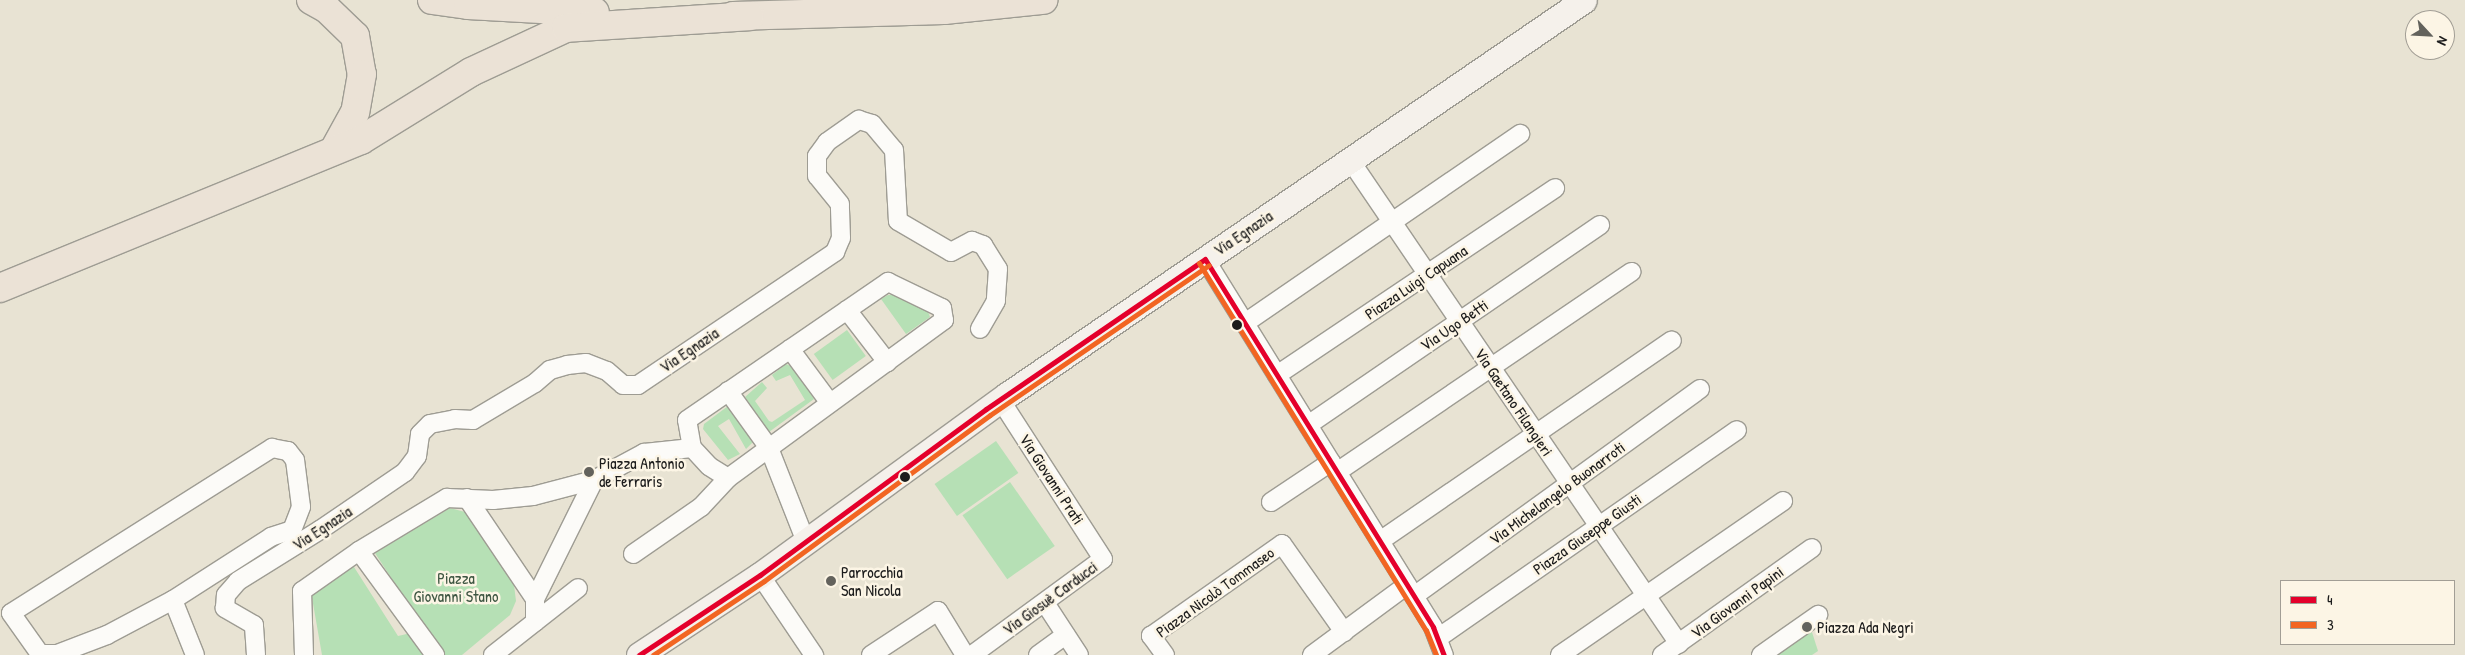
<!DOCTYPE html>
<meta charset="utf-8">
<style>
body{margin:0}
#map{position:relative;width:2465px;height:655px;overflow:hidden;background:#e8e3d3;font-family:"Patrick Hand",sans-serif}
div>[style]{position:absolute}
.green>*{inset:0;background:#b6e0b5;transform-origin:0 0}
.roads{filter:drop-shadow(1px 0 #9e9c93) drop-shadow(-1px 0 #9e9c93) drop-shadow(0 1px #9e9c93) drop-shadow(0 -1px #9e9c93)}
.street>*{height:18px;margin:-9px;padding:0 9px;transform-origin:9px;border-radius:9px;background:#fcfbf8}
.secondary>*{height:25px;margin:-12.5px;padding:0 12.5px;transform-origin:12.5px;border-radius:12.5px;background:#f5f1eb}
.highway>*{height:28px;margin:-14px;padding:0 14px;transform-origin:14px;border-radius:14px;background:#ebe2d6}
.bus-1>*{height:5px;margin:-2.5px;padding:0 2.5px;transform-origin:2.5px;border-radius:2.5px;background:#e4002b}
.bus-2>*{height:5px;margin:-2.5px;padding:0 2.5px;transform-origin:2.5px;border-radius:2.5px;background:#f26522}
.dots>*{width:14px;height:14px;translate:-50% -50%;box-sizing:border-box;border:2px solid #fcf5e5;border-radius:50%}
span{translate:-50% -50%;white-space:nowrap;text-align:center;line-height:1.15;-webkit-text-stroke:5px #fcf5e5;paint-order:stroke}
.street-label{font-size:16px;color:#1c1c1c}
.poi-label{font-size:16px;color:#1c1c1c}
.left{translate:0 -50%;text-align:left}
.park-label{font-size:16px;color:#3e5642}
.legend{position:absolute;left:2280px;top:580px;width:175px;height:65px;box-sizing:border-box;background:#fcf5e5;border:1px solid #a29e95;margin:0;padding:6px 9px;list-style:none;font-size:15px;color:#1c1c1c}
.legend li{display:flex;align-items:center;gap:10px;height:25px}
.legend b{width:25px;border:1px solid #a29e95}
.north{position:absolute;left:2405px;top:10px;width:50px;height:50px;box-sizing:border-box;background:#fcf5e5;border:1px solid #a29e95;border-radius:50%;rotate:115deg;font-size:14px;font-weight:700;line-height:20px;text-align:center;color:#1c1c1c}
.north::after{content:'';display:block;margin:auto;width:18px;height:22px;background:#63625c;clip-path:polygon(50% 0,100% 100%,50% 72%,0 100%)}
</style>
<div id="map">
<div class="green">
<i style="clip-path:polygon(888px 295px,896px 295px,927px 309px,930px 317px,906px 334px,881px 299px)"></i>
<i style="left:847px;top:330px;width:32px;height:41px;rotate:54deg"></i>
<i style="clip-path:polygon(786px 364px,795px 368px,814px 399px,769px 432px,745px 397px,762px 382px,767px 388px,755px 401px,769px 421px,772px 422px,805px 400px,790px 375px,776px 381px,772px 375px)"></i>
<i style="clip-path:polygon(728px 406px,756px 439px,746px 449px,729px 419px,718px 426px,740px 454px,728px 460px,703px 429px,704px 424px)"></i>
<i style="left:996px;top:441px;width:39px;height:75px;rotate:55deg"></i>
<i style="left:1010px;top:482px;width:78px;height:58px;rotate:55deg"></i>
<i style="clip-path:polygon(450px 508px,465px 512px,514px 585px,516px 601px,510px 615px,462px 655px,441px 655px,375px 553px)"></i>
<i style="clip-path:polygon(348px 566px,354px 567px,398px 636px,411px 633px,425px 655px,322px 655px,311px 592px)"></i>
<i style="clip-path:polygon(1811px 629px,1818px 651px,1812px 655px,1774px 655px)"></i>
</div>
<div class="roads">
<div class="street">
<i style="left:1350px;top:160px;width:585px;rotate:55.79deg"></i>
<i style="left:1205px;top:259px;width:433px;rotate:58.2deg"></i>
<i style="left:1433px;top:627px;width:30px;rotate:69deg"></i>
<i style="left:888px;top:282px;width:60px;rotate:25.7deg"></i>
<i style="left:942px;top:308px;width:12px;rotate:81deg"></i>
<i style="left:944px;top:320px;width:268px;rotate:143.8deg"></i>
<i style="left:728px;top:478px;width:22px;rotate:-148deg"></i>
<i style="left:709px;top:466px;width:25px;rotate:-133deg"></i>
<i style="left:692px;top:448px;width:28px;rotate:-100deg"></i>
<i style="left:687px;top:420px;width:244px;rotate:-34.5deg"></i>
<i style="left:847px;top:310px;width:66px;rotate:52.4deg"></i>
<i style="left:1245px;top:323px;width:334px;rotate:-34.5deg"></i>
<i style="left:790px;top:349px;width:67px;rotate:53.5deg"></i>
<i style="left:1277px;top:375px;width:335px;rotate:-33.9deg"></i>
<i style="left:728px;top:391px;width:70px;rotate:54.3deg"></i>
<i style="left:769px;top:448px;width:101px;rotate:68.5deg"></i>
<i style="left:1308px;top:425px;width:354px;rotate:-34.4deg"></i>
<i style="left:272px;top:448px;width:16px;rotate:11deg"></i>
<i style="left:288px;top:451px;width:11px;rotate:52deg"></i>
<i style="left:295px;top:460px;width:47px;rotate:82.7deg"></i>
<i style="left:301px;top:507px;width:25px;rotate:111deg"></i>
<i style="left:292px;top:530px;width:22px;rotate:162deg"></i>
<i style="left:271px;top:537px;width:117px;rotate:147.3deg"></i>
<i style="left:173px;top:600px;width:75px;rotate:152.1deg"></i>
<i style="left:107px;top:635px;width:53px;rotate:159.2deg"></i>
<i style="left:57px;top:654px;width:17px;rotate:180deg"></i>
<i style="left:40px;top:654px;width:50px;rotate:-125.3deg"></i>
<i style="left:11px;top:613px;width:309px;rotate:-32.3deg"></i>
<i style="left:1337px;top:472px;width:356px;rotate:-34.2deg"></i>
<i style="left:467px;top:498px;width:122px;rotate:56deg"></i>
<i style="left:1271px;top:502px;width:72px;rotate:-33.7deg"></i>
<i style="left:1380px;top:541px;width:354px;rotate:-34.5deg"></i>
<i style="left:359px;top:551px;width:129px;rotate:53.8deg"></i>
<i style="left:633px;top:554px;width:83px;rotate:-34.7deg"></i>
<i style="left:701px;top:507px;width:40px;rotate:-47deg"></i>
<i style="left:760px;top:575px;width:97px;rotate:56deg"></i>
<i style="left:1414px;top:596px;width:353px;rotate:-35.9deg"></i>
<i style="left:173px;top:600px;width:59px;rotate:68.2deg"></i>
<i style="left:1045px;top:603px;width:62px;rotate:56.8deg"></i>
<i style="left:535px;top:622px;width:23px;rotate:-90deg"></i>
<i style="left:535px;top:599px;width:133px;rotate:-63.6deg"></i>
<i style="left:594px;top:480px;width:57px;rotate:-28.4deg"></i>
<i style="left:644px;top:453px;width:48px;rotate:-5.9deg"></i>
<i style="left:1438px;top:638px;width:364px;rotate:-34.8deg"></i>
<i style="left:256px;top:655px;width:30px;rotate:-94deg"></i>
<i style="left:254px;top:625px;width:34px;rotate:-150deg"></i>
<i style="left:225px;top:608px;width:13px;rotate:-86deg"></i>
<i style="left:226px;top:595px;width:18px;rotate:-49deg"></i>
<i style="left:238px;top:581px;width:97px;rotate:-31.9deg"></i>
<i style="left:320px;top:530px;width:103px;rotate:-34.3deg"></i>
<i style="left:405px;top:472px;width:20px;rotate:-53deg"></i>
<i style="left:417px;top:456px;width:22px;rotate:-82deg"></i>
<i style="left:420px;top:434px;width:14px;rotate:-45deg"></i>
<i style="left:430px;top:424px;width:25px;rotate:-11deg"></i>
<i style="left:455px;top:419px;width:18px;rotate:3deg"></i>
<i style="left:473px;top:420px;width:72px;rotate:-30.8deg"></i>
<i style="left:535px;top:383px;width:20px;rotate:-41deg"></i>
<i style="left:550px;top:370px;width:18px;rotate:-16deg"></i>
<i style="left:567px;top:365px;width:19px;rotate:-6deg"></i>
<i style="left:586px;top:363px;width:22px;rotate:21deg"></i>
<i style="left:607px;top:371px;width:21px;rotate:41deg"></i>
<i style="left:623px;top:385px;width:15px"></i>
<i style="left:638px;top:385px;width:238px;rotate:-34deg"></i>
<i style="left:835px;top:252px;width:15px;rotate:-67deg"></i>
<i style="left:841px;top:238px;width:34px;rotate:-92deg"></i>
<i style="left:840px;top:204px;width:36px;rotate:-129deg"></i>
<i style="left:817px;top:176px;width:20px;rotate:-90deg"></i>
<i style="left:817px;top:156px;width:17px;rotate:-54deg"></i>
<i style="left:827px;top:142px;width:39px;rotate:-35deg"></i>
<i style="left:859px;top:120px;width:14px;rotate:17deg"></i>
<i style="left:872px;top:124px;width:34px;rotate:50deg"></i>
<i style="left:894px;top:150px;width:71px;rotate:86.8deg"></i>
<i style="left:898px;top:221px;width:61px;rotate:30.3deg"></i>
<i style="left:951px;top:252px;width:24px;rotate:-28deg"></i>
<i style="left:972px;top:241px;width:12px;rotate:20deg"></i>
<i style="left:983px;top:245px;width:28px;rotate:58deg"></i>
<i style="left:998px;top:269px;width:32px;rotate:94deg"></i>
<i style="left:996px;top:301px;width:32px;rotate:120deg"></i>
<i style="left:304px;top:655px;width:64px;rotate:-91.8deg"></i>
<i style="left:302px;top:591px;width:70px;rotate:-35.1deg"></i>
<i style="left:359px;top:551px;width:103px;rotate:-31.1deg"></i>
<i style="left:447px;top:498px;width:46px;rotate:2.5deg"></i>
<i style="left:493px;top:500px;width:40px;rotate:-5.7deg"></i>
<i style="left:533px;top:496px;width:63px;rotate:-14.7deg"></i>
<i style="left:493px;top:655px;width:108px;rotate:-38.2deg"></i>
<i style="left:871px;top:655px;width:80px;rotate:-33.3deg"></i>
<i style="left:938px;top:611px;width:52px;rotate:58.5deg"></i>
<i style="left:972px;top:655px;width:162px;rotate:-36.2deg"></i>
<i style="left:1103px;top:559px;width:190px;rotate:-122.8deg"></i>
<i style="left:1038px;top:655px;width:34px;rotate:-36deg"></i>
<i style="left:1165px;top:655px;width:24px;rotate:-126deg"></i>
<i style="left:1151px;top:636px;width:160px;rotate:-35.1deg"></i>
<i style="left:1282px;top:544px;width:108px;rotate:54.8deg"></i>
<i style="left:1312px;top:655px;width:118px;rotate:-36.4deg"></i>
<i style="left:1560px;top:655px;width:271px;rotate:-34.6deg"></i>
<i style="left:1662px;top:655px;width:184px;rotate:-35.5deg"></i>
<i style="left:1761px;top:655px;width:70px;rotate:-35.1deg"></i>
</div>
<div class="secondary">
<i style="left:639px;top:655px;width:145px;rotate:-33.5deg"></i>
<i style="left:760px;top:575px;width:306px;rotate:-36.1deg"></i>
<i style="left:1007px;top:395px;width:699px;rotate:-34.39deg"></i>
</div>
<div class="highway">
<i style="left:311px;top:0;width:18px;rotate:29deg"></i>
<i style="left:327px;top:9px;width:39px;rotate:44deg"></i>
<i style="left:355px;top:36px;width:39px;rotate:80deg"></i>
<i style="left:362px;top:74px;width:39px;rotate:100deg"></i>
<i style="left:355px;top:112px;width:43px;rotate:118.9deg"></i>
<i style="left:432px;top:0;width:36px;rotate:8deg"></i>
<i style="left:468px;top:5px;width:127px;rotate:3.2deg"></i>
<i style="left:733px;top:16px;width:211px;rotate:-1.6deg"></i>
<i style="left:944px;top:10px;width:100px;rotate:-5.8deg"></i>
<i style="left:0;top:288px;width:390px;rotate:-22.3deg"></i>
<i style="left:361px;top:140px;width:129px;rotate:-31.7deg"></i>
<i style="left:471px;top:72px;width:105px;rotate:-24.9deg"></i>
<i style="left:566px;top:28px;width:184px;rotate:-3.7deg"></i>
</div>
</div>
<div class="bus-1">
<i style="left:1205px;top:259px;width:433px;rotate:58.2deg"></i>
<i style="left:1433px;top:627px;width:30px;rotate:69deg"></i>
<i style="left:639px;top:655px;width:145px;rotate:-33.5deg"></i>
<i style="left:760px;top:575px;width:280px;rotate:-36.3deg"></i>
<i style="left:986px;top:409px;width:265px;rotate:-34.4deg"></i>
</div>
<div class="bus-2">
<i style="left:1199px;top:263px;width:432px;rotate:58.3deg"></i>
<i style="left:1426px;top:630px;width:27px;rotate:68deg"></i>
<i style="left:653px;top:655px;width:133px;rotate:-33.7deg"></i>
<i style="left:764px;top:581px;width:280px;rotate:-36.3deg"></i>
<i style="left:990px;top:415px;width:265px;rotate:-34.4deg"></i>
</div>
<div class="dots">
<i style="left:1237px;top:325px;background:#1c1c1c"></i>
<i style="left:589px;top:472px;background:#63625c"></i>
<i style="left:905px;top:477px;background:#1c1c1c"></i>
<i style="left:831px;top:581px;background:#63625c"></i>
<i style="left:1807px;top:627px;background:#63625c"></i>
</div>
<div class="street-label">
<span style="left:1243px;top:233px;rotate:-34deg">Via Egnazia</span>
<span style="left:1416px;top:282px;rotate:-34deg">Piazza Luigi Capuana</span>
<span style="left:1454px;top:325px;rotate:-34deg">Via Ugo Betti</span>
<span style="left:689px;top:350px;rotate:-34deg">Via Egnazia</span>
<span style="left:1514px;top:402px;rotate:56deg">Via Gaetano Filangieri</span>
<span style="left:1052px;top:479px;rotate:57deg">Via Giovanni Prati</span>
<span style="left:1557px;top:493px;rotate:-36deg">Via Michelangelo Buonarroti</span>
<span style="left:322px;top:528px;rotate:-33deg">Via Egnazia</span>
<span style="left:1587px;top:534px;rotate:-35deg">Piazza Giuseppe Giusti</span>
<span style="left:1215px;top:592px;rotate:-36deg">Piazza Nicolò Tommaseo</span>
<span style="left:1050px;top:598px;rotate:-36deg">Via Giosuè Carducci</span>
<span style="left:1737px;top:602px;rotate:-36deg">Via Giovanni Papini</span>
</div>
<div class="poi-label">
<span class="left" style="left:599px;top:472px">Piazza Antonio<br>de Ferraris</span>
<span class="left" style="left:841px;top:581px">Parrocchia<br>San Nicola</span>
<span class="left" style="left:1817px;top:627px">Piazza Ada Negri</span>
</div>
<div class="park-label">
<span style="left:456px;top:587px">Piazza<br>Giovanni Stano</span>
</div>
<ul class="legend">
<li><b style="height:6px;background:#e4002b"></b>4</li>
<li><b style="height:6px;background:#f26522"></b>3</li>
</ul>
<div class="north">N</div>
</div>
